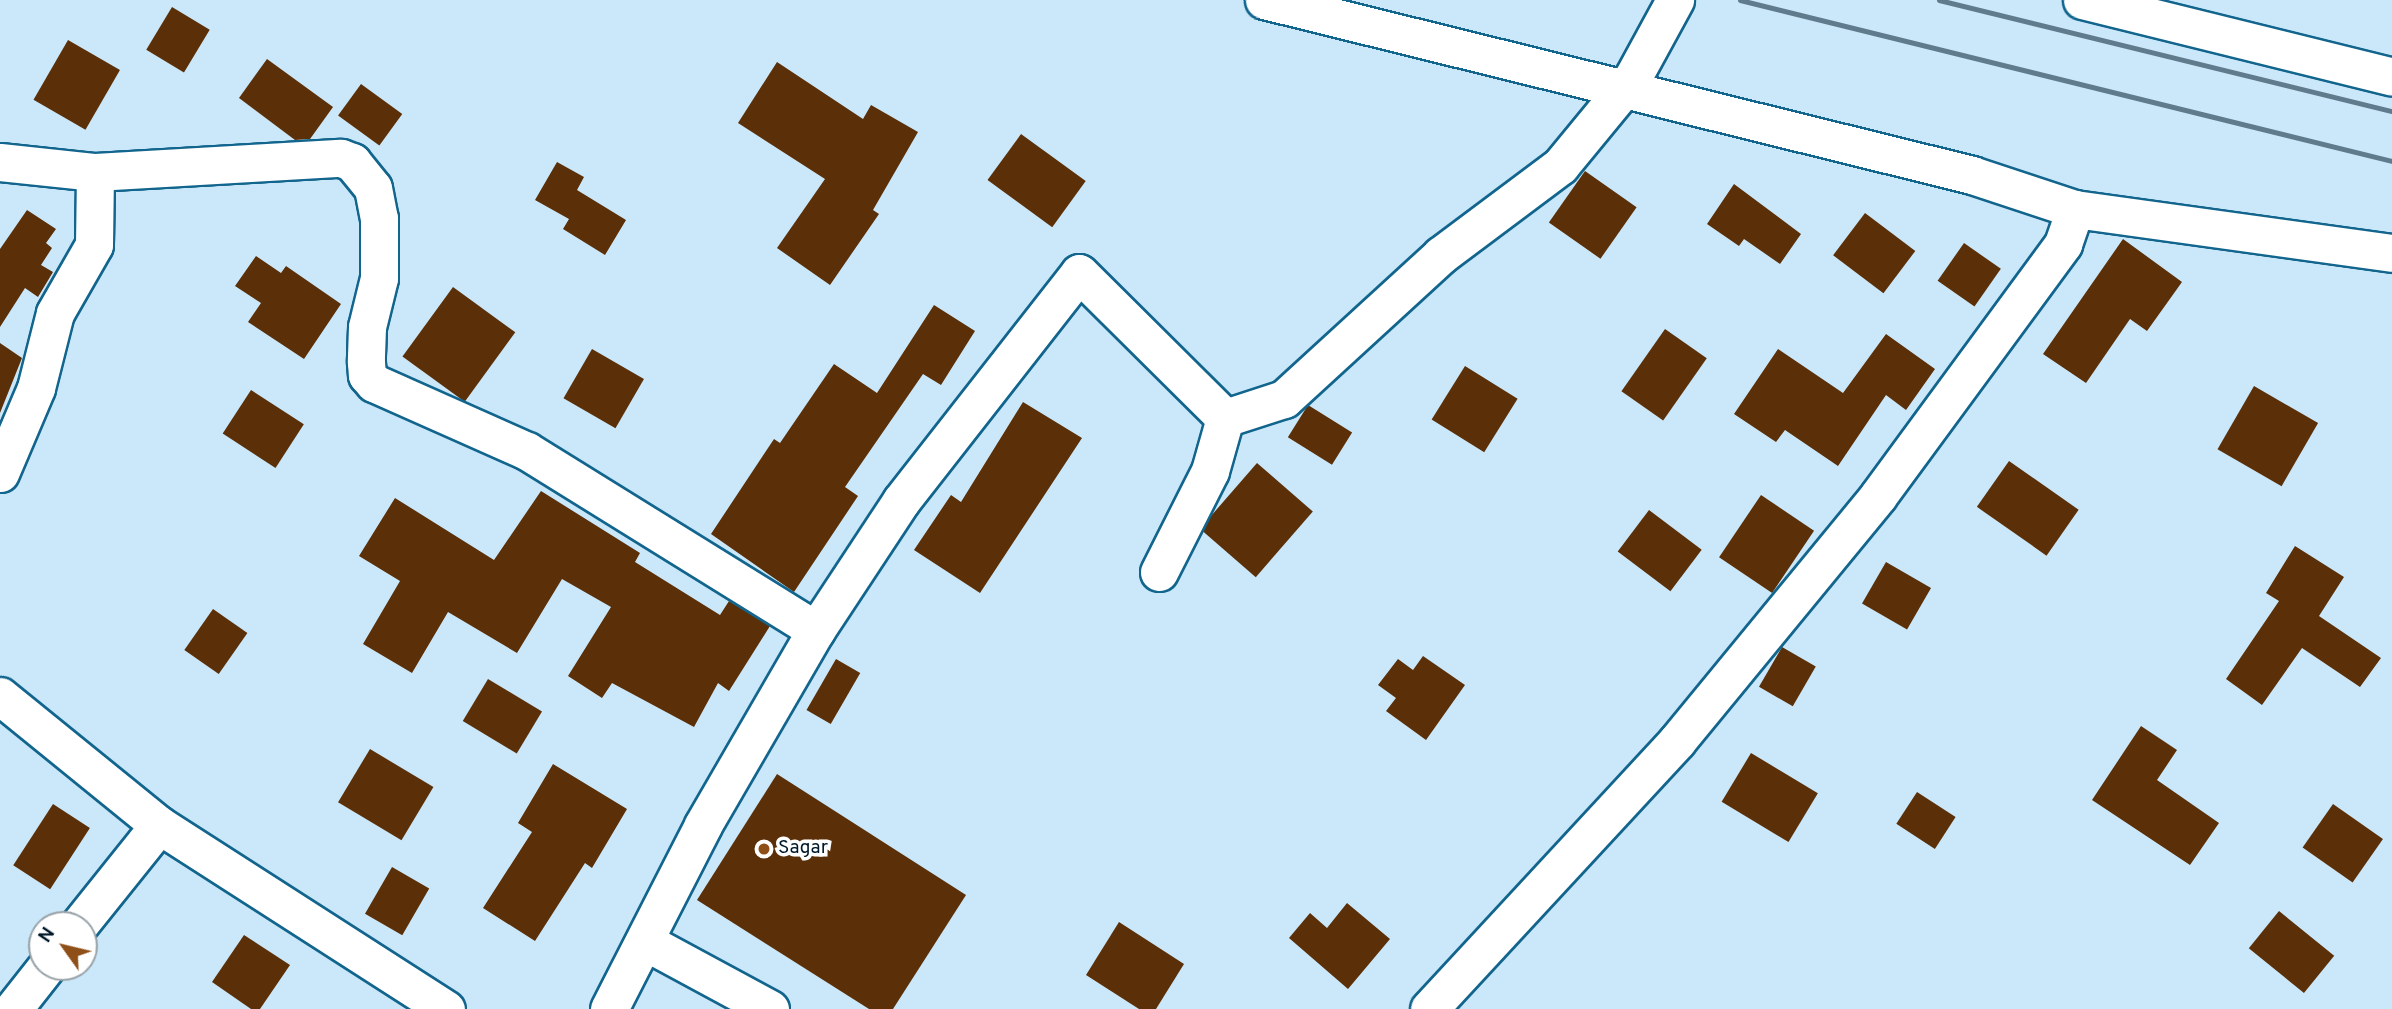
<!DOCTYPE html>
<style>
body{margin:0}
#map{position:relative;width:2392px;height:1009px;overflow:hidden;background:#cbe8fa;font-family:Overpass,sans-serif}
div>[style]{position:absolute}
.building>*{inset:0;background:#5b2f07;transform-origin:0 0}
.roads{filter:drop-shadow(2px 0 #12658d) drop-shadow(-2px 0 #12658d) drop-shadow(0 2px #12658d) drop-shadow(0 -2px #12658d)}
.street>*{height:37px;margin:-18.5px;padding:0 18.5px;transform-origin:18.5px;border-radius:18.5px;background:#fff}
.rail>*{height:5px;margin:-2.5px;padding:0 2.5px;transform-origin:2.5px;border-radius:2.5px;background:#607b8c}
.dots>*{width:19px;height:19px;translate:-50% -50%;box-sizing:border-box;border:4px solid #fff;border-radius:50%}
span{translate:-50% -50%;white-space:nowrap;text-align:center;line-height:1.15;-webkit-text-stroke:7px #fff;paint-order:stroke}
.poi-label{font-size:19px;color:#001829}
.left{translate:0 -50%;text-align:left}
.north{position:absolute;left:28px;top:911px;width:70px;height:70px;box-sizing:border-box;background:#fff;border:2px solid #99a3a9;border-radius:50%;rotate:304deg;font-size:19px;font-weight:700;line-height:28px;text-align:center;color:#001829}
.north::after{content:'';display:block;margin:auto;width:24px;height:32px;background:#8f4f18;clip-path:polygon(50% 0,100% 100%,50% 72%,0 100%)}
</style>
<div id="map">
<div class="building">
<i style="left:172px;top:7px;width:44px;height:50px;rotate:31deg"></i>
<i style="left:68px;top:40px;width:60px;height:69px;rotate:30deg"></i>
<i style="clip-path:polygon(267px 59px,333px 107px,310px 139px,295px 140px,239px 98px)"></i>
<i style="clip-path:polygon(777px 62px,863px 119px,871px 105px,918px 132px,873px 210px,879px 214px,830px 285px,777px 248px,825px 179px,738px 123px)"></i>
<i style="left:361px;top:84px;width:51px;height:39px;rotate:36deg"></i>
<i style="left:1021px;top:134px;width:80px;height:57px;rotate:36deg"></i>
<i style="clip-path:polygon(557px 162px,584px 177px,577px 190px,626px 220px,605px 255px,563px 229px,569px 219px,535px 200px)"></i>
<i style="left:1585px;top:171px;width:63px;height:63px;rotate:35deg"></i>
<i style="clip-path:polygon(1734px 184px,1801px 234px,1780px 264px,1744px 239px,1739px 246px,1707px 224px)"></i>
<i style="clip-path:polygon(27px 210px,56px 229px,46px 243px,52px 248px,41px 265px,53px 272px,38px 297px,25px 288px,0 327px,0 249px)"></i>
<i style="left:1865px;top:213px;width:63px;height:53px;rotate:37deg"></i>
<i style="clip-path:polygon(2123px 239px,2182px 282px,2147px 331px,2130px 319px,2086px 383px,2043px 354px)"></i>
<i style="left:1964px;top:243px;width:45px;height:46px;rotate:35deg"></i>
<i style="clip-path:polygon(256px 256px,281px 273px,286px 266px,341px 304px,304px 359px,248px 322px,261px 303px,235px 286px)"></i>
<i style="left:453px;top:287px;width:77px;height:86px;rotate:36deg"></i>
<i style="clip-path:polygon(934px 305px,975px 331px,941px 385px,923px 374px,845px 487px,858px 496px,794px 592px,711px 534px,774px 439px,780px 443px,834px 364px,877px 393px)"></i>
<i style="left:1665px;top:329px;width:51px;height:76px;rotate:35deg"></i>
<i style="clip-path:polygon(1886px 334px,1935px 369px,1906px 410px,1886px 395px,1838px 466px,1785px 430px,1776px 442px,1734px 414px,1778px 349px,1843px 393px)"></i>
<i style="clip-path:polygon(0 343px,22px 358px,0 413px)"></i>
<i style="left:592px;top:349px;width:60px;height:57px;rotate:30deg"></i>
<i style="left:1465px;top:366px;width:62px;height:63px;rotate:32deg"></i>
<i style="left:2254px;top:386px;width:74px;height:73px;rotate:30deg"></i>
<i style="left:251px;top:390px;width:63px;height:52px;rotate:33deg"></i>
<i style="clip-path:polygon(1023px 402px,1082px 438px,980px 593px,914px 550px,951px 495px,961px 502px)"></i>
<i style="left:1308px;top:405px;width:52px;height:38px;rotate:32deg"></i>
<i style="left:2009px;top:461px;width:85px;height:56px;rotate:35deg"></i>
<i style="left:1257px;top:463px;width:74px;height:87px;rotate:41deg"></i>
<i style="clip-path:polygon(541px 491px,640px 553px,635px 562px,720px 615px,729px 601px,770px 626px,729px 691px,718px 683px,694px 727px,612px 683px,602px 698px,568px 676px,611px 607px,562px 579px,517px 653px,448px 612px,412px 673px,363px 644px,400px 581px,359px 556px,395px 498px,494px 560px)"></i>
<i style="left:1761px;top:495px;width:64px;height:75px;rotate:34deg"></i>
<i style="left:1649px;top:510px;width:66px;height:52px;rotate:37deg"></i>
<i style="clip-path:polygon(2295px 546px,2344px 577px,2319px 616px,2381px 658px,2360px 687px,2302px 648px,2262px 705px,2226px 679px,2279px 601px,2266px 593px)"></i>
<i style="left:1886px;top:562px;width:52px;height:48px;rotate:30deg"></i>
<i style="left:213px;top:609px;width:42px;height:50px;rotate:35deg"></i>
<i style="left:1782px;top:647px;width:39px;height:46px;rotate:30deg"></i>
<i style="clip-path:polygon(1423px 656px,1465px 685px,1426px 740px,1386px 711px,1396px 698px,1378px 685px,1398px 659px,1413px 670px)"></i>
<i style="left:836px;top:659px;width:28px;height:59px;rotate:30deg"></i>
<i style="left:488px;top:679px;width:63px;height:49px;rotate:31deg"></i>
<i style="clip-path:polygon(2141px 726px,2177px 750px,2157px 780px,2219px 823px,2190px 865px,2092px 800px)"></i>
<i style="left:370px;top:749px;width:74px;height:62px;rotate:31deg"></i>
<i style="left:1751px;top:753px;width:78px;height:57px;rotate:31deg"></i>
<i style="clip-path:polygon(553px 764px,627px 809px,592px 868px,585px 863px,535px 941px,483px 908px,532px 832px,518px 823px)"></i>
<i style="clip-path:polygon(777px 774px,966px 895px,893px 1009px,869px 1009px,697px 900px)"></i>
<i style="left:1917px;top:792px;width:46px;height:38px;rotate:33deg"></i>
<i style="left:53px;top:804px;width:44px;height:73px;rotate:33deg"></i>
<i style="left:2333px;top:804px;width:61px;height:53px;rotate:35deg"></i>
<i style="left:392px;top:867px;width:43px;height:54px;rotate:30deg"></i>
<i style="clip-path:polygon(1347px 903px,1390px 939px,1348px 989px,1289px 938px,1310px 913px,1327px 928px)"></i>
<i style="left:2279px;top:911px;width:71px;height:48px;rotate:39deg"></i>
<i style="clip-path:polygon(1119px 922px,1184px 964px,1156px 1009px,1139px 1009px,1086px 975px)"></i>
<i style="clip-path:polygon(244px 935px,290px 965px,260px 1009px,251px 1009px,212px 982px)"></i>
</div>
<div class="roads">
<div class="street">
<i style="left:1264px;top:0;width:729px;rotate:13.88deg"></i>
<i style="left:1972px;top:175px;width:108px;rotate:18.3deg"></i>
<i style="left:2075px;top:209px;width:320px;rotate:7.9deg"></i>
<i style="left:2082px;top:0;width:319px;rotate:13.9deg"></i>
<i style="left:0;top:162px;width:96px;rotate:6deg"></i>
<i style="left:95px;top:172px;width:246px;rotate:-3.3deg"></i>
<i style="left:341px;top:158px;width:12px;rotate:20deg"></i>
<i style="left:352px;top:162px;width:33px;rotate:51deg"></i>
<i style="left:373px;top:188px;width:31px;rotate:79deg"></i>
<i style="left:379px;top:218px;width:60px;rotate:90deg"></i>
<i style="left:379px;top:278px;width:50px;rotate:103.8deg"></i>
<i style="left:367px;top:327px;width:35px;rotate:92deg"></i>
<i style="left:366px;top:362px;width:13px;rotate:86deg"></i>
<i style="left:367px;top:375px;width:11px;rotate:49deg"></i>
<i style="left:374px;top:383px;width:167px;rotate:24deg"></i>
<i style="left:527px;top:451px;width:340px;rotate:31.8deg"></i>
<i style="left:0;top:473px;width:92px;rotate:-67deg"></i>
<i style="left:36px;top:388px;width:77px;rotate:-75.8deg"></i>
<i style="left:55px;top:313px;width:78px;rotate:-60.2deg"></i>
<i style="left:94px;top:245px;width:73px;rotate:-89.2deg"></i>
<i style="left:1159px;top:572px;width:113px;rotate:-63.2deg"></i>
<i style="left:1210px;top:471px;width:55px;rotate:-74.2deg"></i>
<i style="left:0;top:696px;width:205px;rotate:39.1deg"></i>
<i style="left:159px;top:825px;width:341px;rotate:32.7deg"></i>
<i style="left:79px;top:925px;width:128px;rotate:-51.3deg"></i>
<i style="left:646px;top:942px;width:141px;rotate:28.4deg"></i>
<i style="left:13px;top:1009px;width:53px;rotate:-51.8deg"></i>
<i style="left:609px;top:1009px;width:207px;rotate:-62.9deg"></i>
<i style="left:703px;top:825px;width:225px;rotate:-59.9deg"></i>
<i style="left:816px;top:630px;width:154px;rotate:-56.6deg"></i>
<i style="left:901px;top:501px;width:289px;rotate:-52deg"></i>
<i style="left:1079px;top:273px;width:206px;rotate:44.8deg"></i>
<i style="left:1225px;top:418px;width:62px;rotate:-17.9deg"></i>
<i style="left:1284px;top:399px;width:213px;rotate:-42.5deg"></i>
<i style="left:1441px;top:255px;width:149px;rotate:-36.8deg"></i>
<i style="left:1560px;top:166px;width:115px;rotate:-50.6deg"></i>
<i style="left:1633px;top:77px;width:88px;rotate:-61.4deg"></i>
<i style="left:1429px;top:1009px;width:365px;rotate:-47.2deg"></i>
<i style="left:1677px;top:741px;width:317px;rotate:-50.6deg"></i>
<i style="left:1878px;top:496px;width:313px;rotate:-53.7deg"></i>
<i style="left:2063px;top:244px;width:37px;rotate:-71deg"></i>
</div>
</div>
<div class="rail">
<i style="left:1740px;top:0;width:672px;rotate:13.87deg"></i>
<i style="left:1939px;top:0;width:466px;rotate:13.8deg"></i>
</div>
<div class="dots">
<i style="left:764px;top:849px;background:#8f4f18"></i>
</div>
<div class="poi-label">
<span class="left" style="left:778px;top:849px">Sagar</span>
</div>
<div class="north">N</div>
</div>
